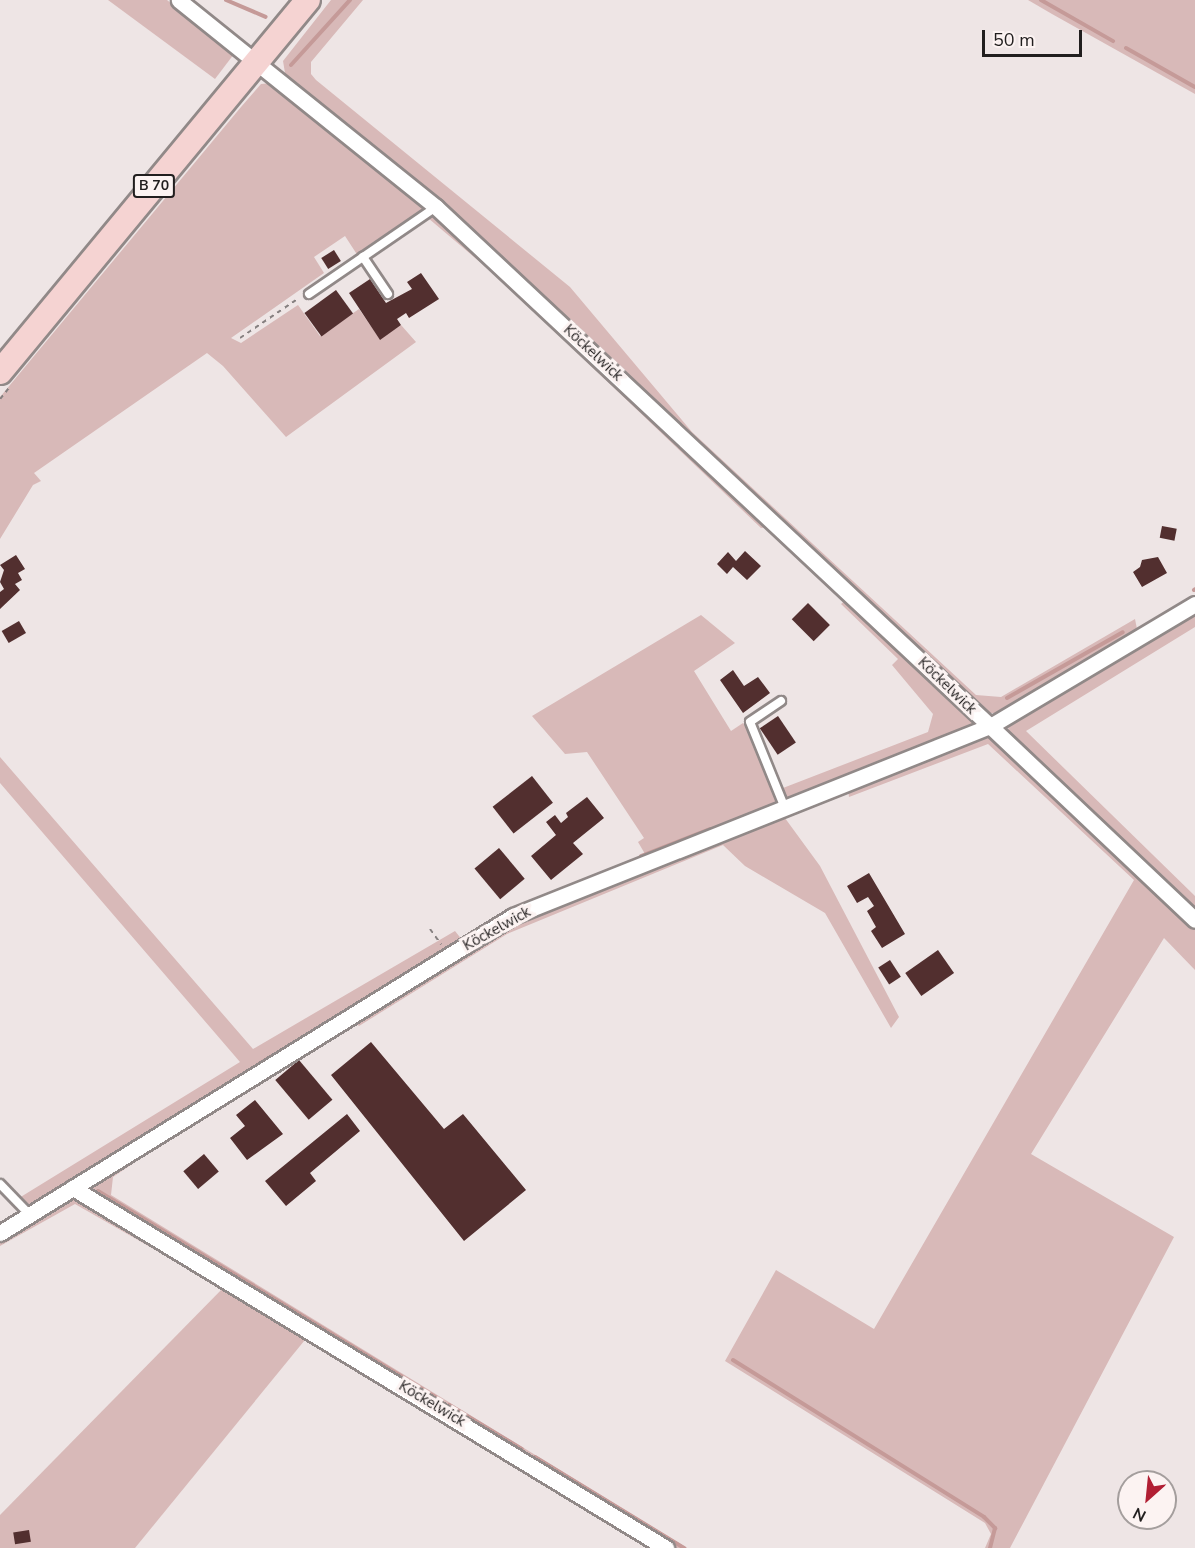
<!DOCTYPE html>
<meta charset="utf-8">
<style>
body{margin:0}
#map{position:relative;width:1195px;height:1548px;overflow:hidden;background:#eee5e5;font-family:"Nunito Sans",sans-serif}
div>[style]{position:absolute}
.green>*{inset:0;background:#d8b9b8}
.stream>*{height:4px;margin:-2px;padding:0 2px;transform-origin:2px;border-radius:2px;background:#c59a98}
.building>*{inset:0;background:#522f2f;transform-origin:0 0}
.path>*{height:2px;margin-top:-1px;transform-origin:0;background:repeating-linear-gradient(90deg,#868080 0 4.5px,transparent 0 9px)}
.roads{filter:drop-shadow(2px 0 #918988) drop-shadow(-2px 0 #918988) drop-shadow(0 2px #918988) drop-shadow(0 -2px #918988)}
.lane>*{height:8px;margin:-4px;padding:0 4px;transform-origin:4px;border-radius:4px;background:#fff}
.street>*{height:15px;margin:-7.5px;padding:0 7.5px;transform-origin:7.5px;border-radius:7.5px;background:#fff}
.primary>*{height:24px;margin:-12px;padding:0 12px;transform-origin:12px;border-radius:12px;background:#f5d3d2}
span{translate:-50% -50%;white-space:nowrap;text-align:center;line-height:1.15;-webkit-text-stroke:6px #fcf3f2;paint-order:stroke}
.shield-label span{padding:2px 4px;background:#fcf3f2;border:2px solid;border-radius:4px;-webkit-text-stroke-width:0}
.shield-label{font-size:14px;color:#211e1e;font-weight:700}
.street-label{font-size:15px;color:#211e1e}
.north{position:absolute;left:1117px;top:1470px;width:60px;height:60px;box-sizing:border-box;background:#fcf3f2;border:2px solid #a49e9d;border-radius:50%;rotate:207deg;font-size:16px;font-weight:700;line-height:24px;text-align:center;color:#211e1e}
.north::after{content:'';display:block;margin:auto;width:21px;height:27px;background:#b11e33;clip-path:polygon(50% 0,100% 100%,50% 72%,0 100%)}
.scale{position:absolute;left:982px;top:30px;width:100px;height:27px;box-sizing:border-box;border:3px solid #211e1e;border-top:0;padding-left:8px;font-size:18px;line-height:21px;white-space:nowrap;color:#211e1e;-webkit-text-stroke:4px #fcf3f2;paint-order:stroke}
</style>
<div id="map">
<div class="green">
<i style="clip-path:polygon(108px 0,167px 0,234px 54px,215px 79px)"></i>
<i style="clip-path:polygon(331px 0,363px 0,311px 62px,311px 74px,316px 80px,570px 287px,692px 432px,976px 695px,1001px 697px,1135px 619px,1137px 629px,1130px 638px,1000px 713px,986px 713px,488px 245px,359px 135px,286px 79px,283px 61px)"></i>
<i style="clip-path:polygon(1028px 0,1195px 0,1195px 94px,1052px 14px)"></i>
<i style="clip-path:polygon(272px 83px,424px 206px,421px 212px,358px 256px,345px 236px,314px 257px,324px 273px,231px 338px,241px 343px,298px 305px,320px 336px,359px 309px,380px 339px,401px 325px,416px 342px,286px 437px,223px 366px,207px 353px,34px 473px,41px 481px,33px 485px,0 539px,0 397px,241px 107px,261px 84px)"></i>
<i style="clip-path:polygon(437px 216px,768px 527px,761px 528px,500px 279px,428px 218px)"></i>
<i style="clip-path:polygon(847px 599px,969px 716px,973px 726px,789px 803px,783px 788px,928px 732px,933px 714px,892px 665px,898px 659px,841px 604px)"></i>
<i style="clip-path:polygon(1195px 612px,1195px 627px,1026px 731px,1195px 896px,1195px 911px,1009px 735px,1008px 726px,1014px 718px)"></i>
<i style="clip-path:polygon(701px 615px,735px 643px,694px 671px,731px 731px,743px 723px,756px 743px,778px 807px,648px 859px,638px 842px,644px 838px,587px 752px,565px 754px,532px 716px)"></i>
<i style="clip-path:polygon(990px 735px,1195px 929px,1195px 970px,1164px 938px,1031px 1154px,1174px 1237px,1010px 1548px,985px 1548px,991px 1534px,985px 1523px,725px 1361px,776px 1270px,874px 1329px,1134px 880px,988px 744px,849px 797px,848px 790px)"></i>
<i style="clip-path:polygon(0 757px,253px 1049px,455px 931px,463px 941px,33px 1207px,19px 1198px,240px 1062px,0 783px)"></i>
<i style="clip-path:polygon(782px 814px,820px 866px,899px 1017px,891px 1028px,825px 913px,745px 866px,723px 845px,507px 934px,359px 1026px,353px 1020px,498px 930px,550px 904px)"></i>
<i style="clip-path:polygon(196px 1121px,113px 1177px,111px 1195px,687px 1548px,672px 1548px,92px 1192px,95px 1180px)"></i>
<i style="clip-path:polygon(73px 1195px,210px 1275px,206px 1279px,75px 1204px,0 1246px,0 1239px)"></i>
<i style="clip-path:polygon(226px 1285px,309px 1335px,135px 1548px,0 1548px,0 1515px)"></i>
</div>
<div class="stream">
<i style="left:226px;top:0;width:43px;rotate:23deg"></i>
<i style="left:1041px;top:0;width:83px;rotate:29.7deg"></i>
<i style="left:1126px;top:48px;width:79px;rotate:29.5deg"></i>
<i style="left:291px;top:65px;width:88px;rotate:-47.8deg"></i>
<i style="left:1194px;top:590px;width:1px;rotate:-45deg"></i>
<i style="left:1007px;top:698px;width:133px;rotate:-29.6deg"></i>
<i style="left:641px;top:856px;width:74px;rotate:-21.4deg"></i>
<i style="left:259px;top:1064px;width:17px;rotate:-31deg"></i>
<i style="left:98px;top:1191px;width:399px;rotate:31.4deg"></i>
<i style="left:733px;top:1360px;width:296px;rotate:32deg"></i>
<i style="left:984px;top:1517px;width:16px;rotate:45deg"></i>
<i style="left:995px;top:1528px;width:21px;rotate:104deg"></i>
<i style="left:449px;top:1405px;width:85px;rotate:31.1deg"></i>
<i style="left:535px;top:1457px;width:175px;rotate:31.4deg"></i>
</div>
<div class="building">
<i style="left:334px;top:250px;width:13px;height:15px;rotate:58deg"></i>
<i style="clip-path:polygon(421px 273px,439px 299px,409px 318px,406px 313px,397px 319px,401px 325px,380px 340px,349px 293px,370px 279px,386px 303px,412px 289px,407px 282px)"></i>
<i style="left:336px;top:290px;width:29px;height:39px;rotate:54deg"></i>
<i style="left:1162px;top:526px;width:15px;height:12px;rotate:11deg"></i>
<i style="clip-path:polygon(745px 551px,761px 566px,747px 580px,733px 567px,727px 574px,717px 564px,728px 552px,736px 561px)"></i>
<i style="clip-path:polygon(16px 555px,25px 569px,18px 573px,22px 580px,15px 584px,20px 590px,0 609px,0 592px,4px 589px,0 582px,4px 570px,0 565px)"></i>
<i style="clip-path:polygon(1158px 557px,1167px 573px,1142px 587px,1133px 572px,1140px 567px,1142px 560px)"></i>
<i style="left:808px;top:603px;width:31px;height:23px;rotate:45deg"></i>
<i style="left:19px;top:621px;width:14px;height:20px;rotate:60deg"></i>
<i style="clip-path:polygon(733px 670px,744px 686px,758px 677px,770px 693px,743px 713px,720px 680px)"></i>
<i style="left:778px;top:716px;width:32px;height:22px;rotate:56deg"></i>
<i style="left:532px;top:776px;width:34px;height:50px;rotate:52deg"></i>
<i style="clip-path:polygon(587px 797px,604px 818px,573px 843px,583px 854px,551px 880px,531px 856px,556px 835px,546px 822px,555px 815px,561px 823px,568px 817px,566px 813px)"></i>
<i style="left:499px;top:848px;width:40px;height:32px;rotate:50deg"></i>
<i style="clip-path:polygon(869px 873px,905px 934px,882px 948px,871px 931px,876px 927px,867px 911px,874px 906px,868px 897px,857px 903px,847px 886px)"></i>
<i style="left:938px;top:950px;width:28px;height:40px;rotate:55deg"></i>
<i style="left:890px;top:960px;width:20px;height:14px;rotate:57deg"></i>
<i style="clip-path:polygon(371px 1042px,444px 1129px,463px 1114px,526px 1190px,464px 1241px,331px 1075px)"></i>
<i style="left:299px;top:1060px;width:52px;height:31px;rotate:50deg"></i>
<i style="clip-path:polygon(255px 1100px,283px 1134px,247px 1160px,230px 1138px,245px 1126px,236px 1115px)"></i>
<i style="clip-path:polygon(347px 1114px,360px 1131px,310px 1173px,316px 1181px,286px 1206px,265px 1181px)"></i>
<i style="left:204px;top:1154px;width:23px;height:27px;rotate:50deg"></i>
<i style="left:29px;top:1530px;width:12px;height:16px;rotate:81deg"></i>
</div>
<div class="path">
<i style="left:240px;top:338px;width:71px;rotate:-34.1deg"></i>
<i style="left:0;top:399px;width:14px;rotate:-51deg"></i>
<i style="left:430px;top:929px;width:19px;rotate:54deg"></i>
</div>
<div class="roads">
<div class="lane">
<i style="left:309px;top:294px;width:65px;rotate:-34.4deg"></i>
<i style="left:388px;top:294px;width:45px;rotate:-124deg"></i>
<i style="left:363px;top:257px;width:88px;rotate:-34.4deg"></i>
<i style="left:781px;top:701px;width:37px;rotate:146deg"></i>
<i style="left:750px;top:722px;width:93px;rotate:67.9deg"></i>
<i style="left:0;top:1184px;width:42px;rotate:46deg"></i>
</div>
<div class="street">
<i style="left:1195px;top:604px;width:239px;rotate:149.2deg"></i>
<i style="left:990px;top:726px;width:282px;rotate:43.4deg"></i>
<i style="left:73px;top:1188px;width:694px;rotate:31.26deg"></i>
<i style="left:0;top:1233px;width:603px;rotate:-31.71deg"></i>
<i style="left:513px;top:916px;width:513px;rotate:-21.72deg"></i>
<i style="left:990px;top:726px;width:759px;rotate:-136.87deg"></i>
<i style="left:436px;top:207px;width:330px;rotate:-141.2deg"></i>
</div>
<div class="primary">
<i style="left:0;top:372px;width:483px;rotate:-50.4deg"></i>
</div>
</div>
<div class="shield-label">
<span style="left:154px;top:186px">B 70</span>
</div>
<div class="street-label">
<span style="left:593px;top:353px;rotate:43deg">Köckelwick</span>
<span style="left:947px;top:686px;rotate:44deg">Köckelwick</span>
<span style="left:497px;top:929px;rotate:-29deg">Köckelwick</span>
<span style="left:432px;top:1404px;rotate:31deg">Köckelwick</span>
</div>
<div class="north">N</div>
<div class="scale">50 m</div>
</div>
